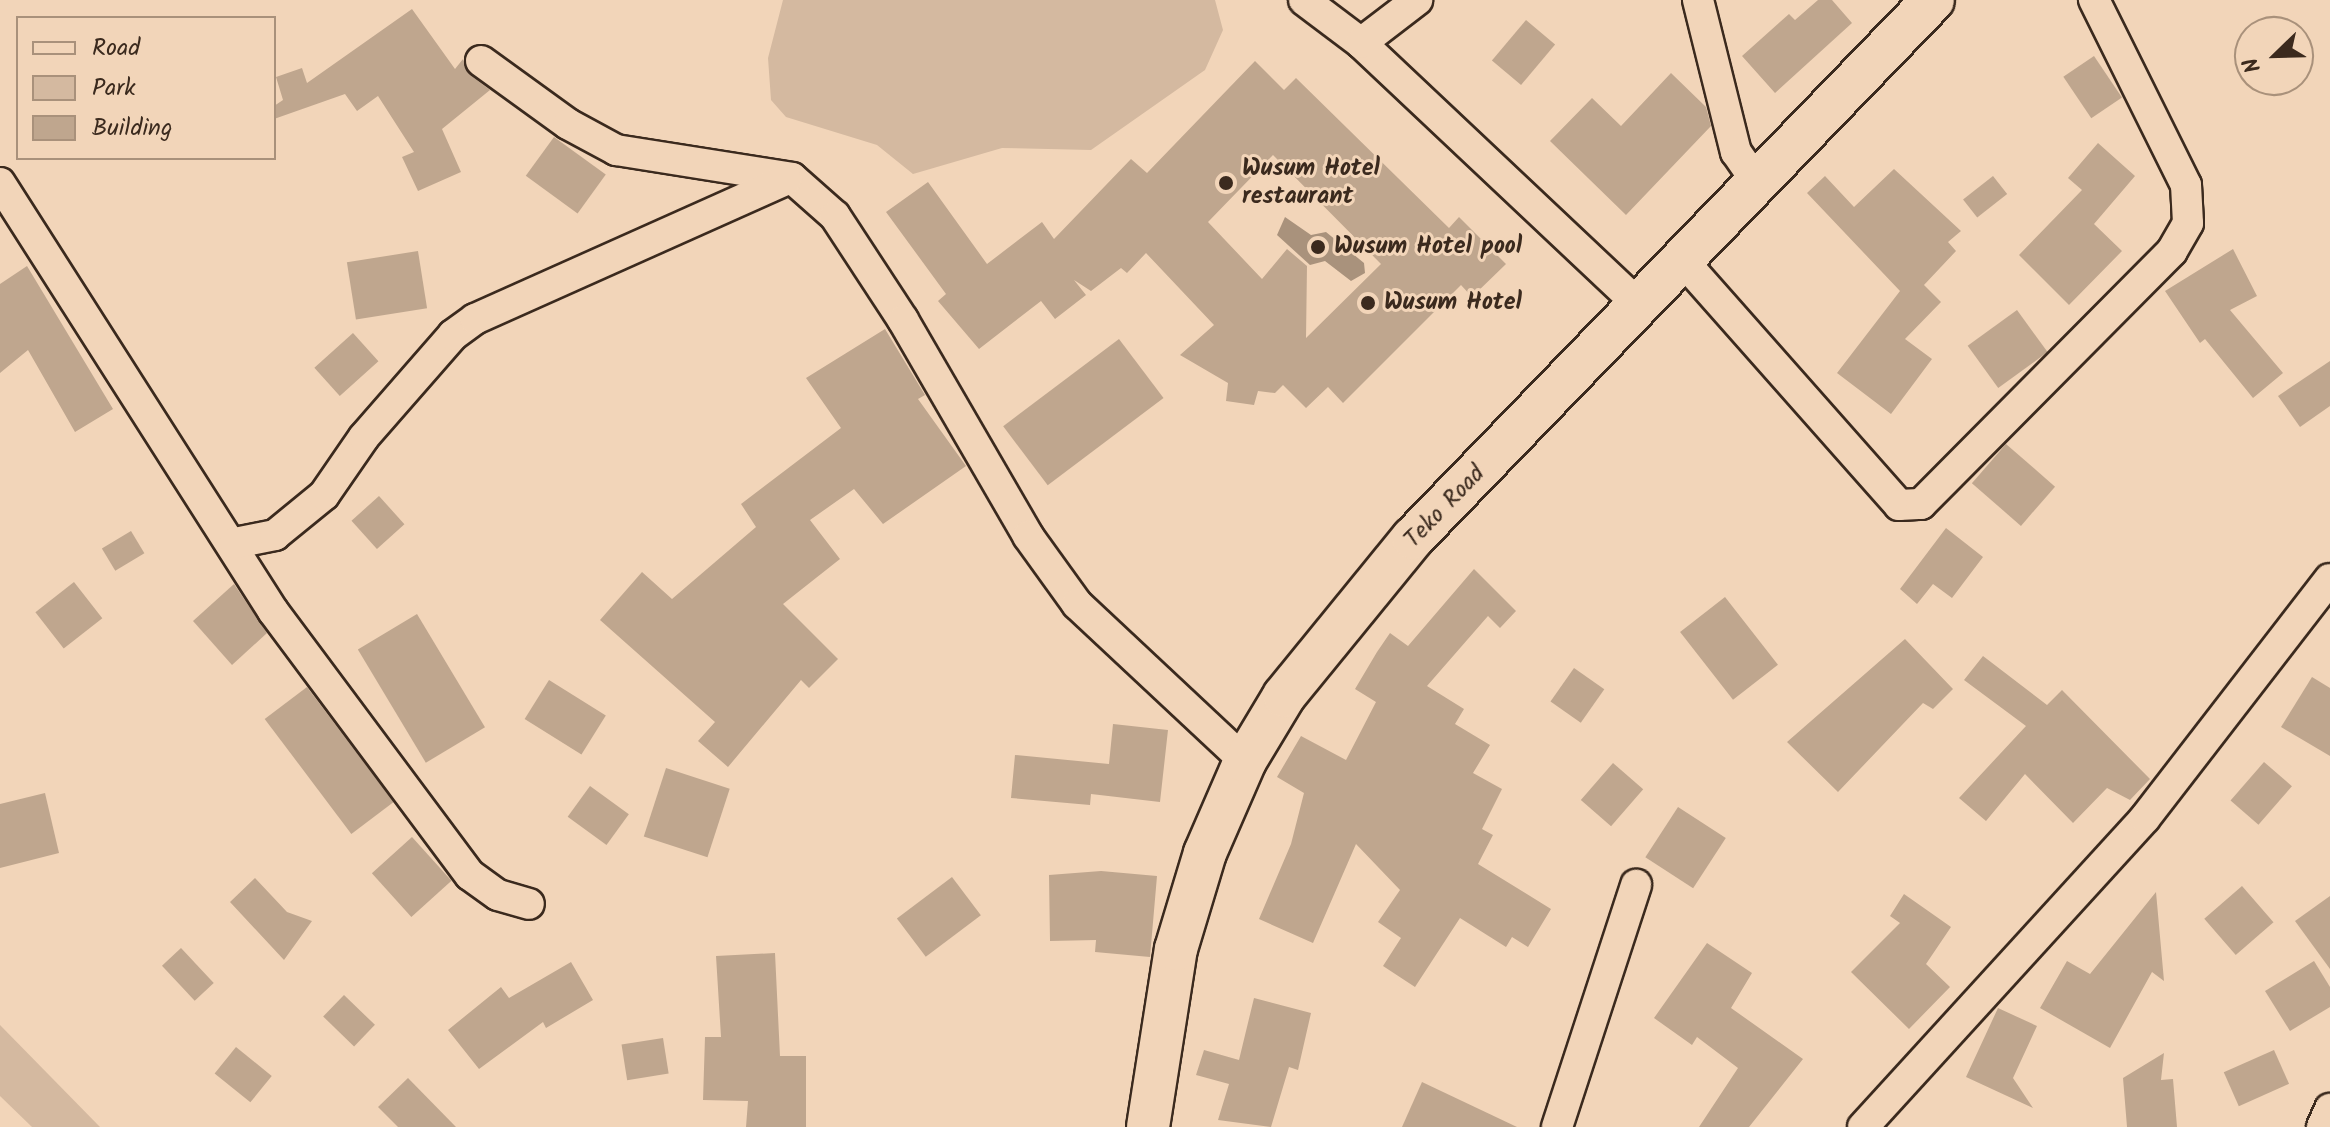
<!DOCTYPE html>
<style>
body{margin:0}
#map{position:relative;width:2330px;height:1127px;overflow:hidden;background:#f2d5b9;font-family:Kalam,sans-serif}
div>[style]{position:absolute}
.green>*{inset:0;background:#d4b9a0}
.water>*{inset:0;background:#a9927c}
.building>*{inset:0;background:#bfa68e;transform-origin:0 0}
.roads{filter:drop-shadow(2px 0 #3b2a1e) drop-shadow(-2px 0 #3b2a1e) drop-shadow(0 2px #3b2a1e) drop-shadow(0 -2px #3b2a1e)}
.street>*{height:30px;margin:-15px;padding:0 15px;transform-origin:15px;border-radius:15px;background:#f2d5b9}
.secondary>*{height:42px;margin:-21px;padding:0 21px;transform-origin:21px;border-radius:21px;background:#f2d5b9}
.dots>*{width:22px;height:22px;translate:-50% -50%;box-sizing:border-box;border:4px solid #f2d5b9;border-radius:50%}
span{translate:-50% -50%;white-space:nowrap;text-align:center;line-height:1.15;-webkit-text-stroke:6px #f2d5b9;paint-order:stroke}
.poi-label{font-size:24px;color:#3b2a1e;font-weight:700}
.left{translate:0 -50%;text-align:left}
.street-label{font-size:24px;color:#3b2a1e}
.legend{position:absolute;left:16px;top:16px;width:260px;height:144px;box-sizing:border-box;background:#f2d5b9;border:2px solid #a9917b;margin:0;padding:10px 14px;list-style:none;font-size:24px;color:#3b2a1e}
.legend li{display:flex;align-items:center;gap:16px;height:40px}
.legend b{width:40px;border:2px solid #a9917b}
.north{position:absolute;left:2234px;top:16px;width:80px;height:80px;box-sizing:border-box;background:#f2d5b9;border:2px solid #a9917b;border-radius:50%;rotate:247deg;font-size:22px;font-weight:700;line-height:32px;text-align:center;color:#3b2a1e}
.north::after{content:'';display:block;margin:auto;width:28px;height:36px;background:#3b2a1e;clip-path:polygon(50% 0,100% 100%,50% 72%,0 100%)}
</style>
<div id="map">
<div class="green">
<i style="clip-path:polygon(783px 0,1215px 0,1223px 30px,1205px 70px,1091px 150px,1002px 148px,913px 174px,877px 145px,786px 117px,771px 100px,768px 58px)"></i>
<i style="clip-path:polygon(0 1025px,100px 1127px,32px 1127px,0 1096px)"></i>
</div>
<div class="water">
<i style="clip-path:polygon(1285px 217px,1311px 235px,1326px 232px,1364px 263px,1365px 273px,1351px 281px,1325px 261px,1310px 265px,1277px 235px)"></i>
</div>
<div class="building">
<i style="clip-path:polygon(1818px 0,1832px 0,1852px 23px,1775px 93px,1742px 56px,1789px 14px,1795px 20px)"></i>
<i style="clip-path:polygon(412px 9px,455px 69px,463px 59px,470px 75px,490px 90px,442px 129px,461px 172px,418px 191px,402px 157px,414px 152px,378px 96px,357px 111px,345px 94px,274px 119px,274px 106px,283px 100px,276px 77px,302px 68px,307px 83px)"></i>
<i style="left:1526px;top:20px;width:38px;height:53px;rotate:40deg"></i>
<i style="left:2094px;top:56px;width:50px;height:37px;rotate:56deg"></i>
<i style="clip-path:polygon(evenodd,1255px 61px,1284px 90px,1296px 78px,1449px 228px,1459px 217px,1506px 264px,1472px 297px,1461px 285px,1343px 403px,1328px 387px,1306px 408px,1283px 385px,1275px 393px,1258px 391px,1254px 405px,1226px 401px,1228px 383px,1180px 355px,1214px 325px,1146px 253px,1127px 273px,1121px 268px,1091px 291px,1074px 280px,1086px 295px,1055px 319px,1041px 301px,979px 349px,938px 301px,946px 294px,886px 212px,928px 182px,987px 264px,1042px 222px,1054px 239px,1131px 159px,1147px 173px,1255px 61px,1273px 155px,1381px 264px,1306px 338px,1307px 266px,1287px 249px,1262px 279px,1208px 222px,1273px 155px)"></i>
<i style="clip-path:polygon(1671px 73px,1706px 107px,1711px 126px,1626px 215px,1550px 141px,1592px 98px,1621px 126px)"></i>
<i style="left:554px;top:137px;width:64px;height:48px;rotate:36deg"></i>
<i style="clip-path:polygon(2098px 143px,2135px 176px,2094px 224px,2122px 251px,2069px 305px,2019px 255px,2082px 190px,2068px 178px)"></i>
<i style="clip-path:polygon(1894px 169px,1961px 231px,1948px 242px,1956px 251px,1924px 285px,1941px 302px,1905px 339px,1932px 359px,1891px 414px,1837px 373px,1900px 291px,1807px 193px,1825px 176px,1854px 207px)"></i>
<i style="left:1993px;top:176px;width:23px;height:38px;rotate:52deg"></i>
<i style="clip-path:polygon(2233px 249px,2257px 296px,2230px 310px,2283px 373px,2253px 398px,2205px 339px,2200px 343px,2165px 291px)"></i>
<i style="left:418px;top:251px;width:58px;height:72px;rotate:81deg"></i>
<i style="clip-path:polygon(27px 266px,113px 409px,75px 432px,28px 350px,0 373px,0 284px)"></i>
<i style="left:2017px;top:310px;width:52px;height:61px;rotate:54deg"></i>
<i style="clip-path:polygon(885px 329px,925px 395px,918px 399px,966px 466px,883px 524px,854px 489px,810px 520px,840px 559px,783px 604px,838px 659px,809px 688px,801px 680px,728px 767px,698px 741px,715px 722px,600px 620px,642px 572px,672px 599px,756px 527px,741px 504px,841px 428px,806px 378px)"></i>
<i style="left:353px;top:333px;width:38px;height:52px;rotate:48deg"></i>
<i style="left:1119px;top:339px;width:74px;height:145px;rotate:53deg"></i>
<i style="clip-path:polygon(2330px 361px,2330px 406px,2300px 427px,2278px 396px)"></i>
<i style="left:2006px;top:444px;width:65px;height:52px;rotate:41deg"></i>
<i style="left:379px;top:496px;width:38px;height:37px;rotate:48deg"></i>
<i style="clip-path:polygon(1946px 528px,1983px 557px,1952px 598px,1933px 584px,1917px 604px,1900px 589px)"></i>
<i style="left:131px;top:531px;width:26px;height:34px;rotate:59deg"></i>
<i style="clip-path:polygon(1474px 569px,1516px 611px,1500px 628px,1488px 616px,1427px 686px,1464px 709px,1455px 724px,1490px 745px,1473px 773px,1502px 789px,1482px 829px,1493px 835px,1478px 864px,1551px 909px,1528px 947px,1512px 937px,1506px 947px,1460px 918px,1415px 987px,1383px 966px,1401px 938px,1378px 922px,1400px 890px,1356px 844px,1313px 943px,1259px 919px,1291px 844px,1304px 793px,1277px 777px,1301px 736px,1346px 760px,1376px 702px,1355px 689px,1377px 652px,1390px 633px,1408px 646px)"></i>
<i style="left:74px;top:582px;width:46px;height:49px;rotate:52deg"></i>
<i style="clip-path:polygon(234px 584px,267px 633px,232px 665px,193px 621px)"></i>
<i style="left:1725px;top:597px;width:86px;height:57px;rotate:52deg"></i>
<i style="left:417px;top:614px;width:132px;height:69px;rotate:59deg"></i>
<i style="clip-path:polygon(1905px 639px,1953px 689px,1933px 709px,1923px 703px,1838px 792px,1787px 742px)"></i>
<i style="clip-path:polygon(1983px 656px,2047px 705px,2062px 690px,2150px 779px,2130px 800px,2107px 788px,2073px 823px,2025px 774px,1986px 821px,1959px 798px,2026px 726px,1964px 680px)"></i>
<i style="left:1574px;top:668px;width:37px;height:41px;rotate:35deg"></i>
<i style="clip-path:polygon(2312px 677px,2330px 688px,2330px 756px,2281px 727px)"></i>
<i style="left:549px;top:680px;width:67px;height:46px;rotate:32deg"></i>
<i style="left:307px;top:687px;width:144px;height:53px;rotate:53deg"></i>
<i style="clip-path:polygon(1113px 724px,1168px 730px,1160px 802px,1091px 794px,1090px 805px,1011px 798px,1015px 755px,1109px 764px)"></i>
<i style="left:2264px;top:762px;width:37px;height:51px;rotate:41deg"></i>
<i style="left:1613px;top:763px;width:40px;height:49px;rotate:41deg"></i>
<i style="left:666px;top:768px;width:67px;height:72px;rotate:18deg"></i>
<i style="left:590px;top:786px;width:48px;height:38px;rotate:36deg"></i>
<i style="clip-path:polygon(45px 793px,59px 853px,0 868px,0 804px)"></i>
<i style="left:1678px;top:807px;width:57px;height:60px;rotate:33deg"></i>
<i style="left:412px;top:837px;width:59px;height:54px;rotate:48deg"></i>
<i style="clip-path:polygon(1101px 871px,1157px 876px,1150px 957px,1095px 952px,1096px 940px,1050px 941px,1049px 875px)"></i>
<i style="left:952px;top:877px;width:48px;height:69px;rotate:53deg"></i>
<i style="clip-path:polygon(255px 878px,287px 912px,312px 921px,284px 960px,230px 902px)"></i>
<i style="left:2242px;top:886px;width:48px;height:50px;rotate:49deg"></i>
<i style="clip-path:polygon(2156px 892px,2164px 981px,2152px 972px,2110px 1048px,2040px 1008px,2067px 961px,2090px 974px)"></i>
<i style="clip-path:polygon(1904px 894px,1951px 927px,1926px 964px,1950px 987px,1909px 1029px,1851px 972px,1900px 923px,1890px 916px)"></i>
<i style="clip-path:polygon(2330px 896px,2330px 969px,2295px 921px)"></i>
<i style="clip-path:polygon(1707px 943px,1752px 973px,1731px 1008px,1803px 1059px,1749px 1127px,1699px 1127px,1738px 1068px,1697px 1037px,1692px 1045px,1654px 1018px)"></i>
<i style="left:181px;top:948px;width:48px;height:26px;rotate:47deg"></i>
<i style="clip-path:polygon(775px 953px,780px 1056px,806px 1056px,806px 1127px,746px 1127px,748px 1101px,703px 1100px,705px 1037px,721px 1037px,716px 956px)"></i>
<i style="clip-path:polygon(2314px 961px,2330px 987px,2330px 1007px,2290px 1031px,2265px 991px)"></i>
<i style="clip-path:polygon(571px 962px,593px 1000px,546px 1028px,543px 1022px,479px 1069px,448px 1030px,501px 987px,509px 998px)"></i>
<i style="left:344px;top:995px;width:43px;height:30px;rotate:44deg"></i>
<i style="clip-path:polygon(1254px 998px,1311px 1013px,1298px 1070px,1289px 1067px,1271px 1127px,1218px 1120px,1229px 1084px,1196px 1075px,1204px 1050px,1239px 1060px)"></i>
<i style="clip-path:polygon(1998px 1008px,2037px 1026px,2013px 1078px,2033px 1108px,1966px 1077px)"></i>
<i style="left:663px;top:1038px;width:36px;height:42px;rotate:81deg"></i>
<i style="left:236px;top:1047px;width:46px;height:34px;rotate:39deg"></i>
<i style="left:2274px;top:1050px;width:37px;height:55px;rotate:66deg"></i>
<i style="clip-path:polygon(2164px 1053px,2161px 1080px,2173px 1079px,2177px 1127px,2127px 1127px,2123px 1078px)"></i>
<i style="clip-path:polygon(408px 1078px,456px 1127px,398px 1127px,378px 1107px)"></i>
<i style="clip-path:polygon(1422px 1082px,1517px 1127px,1402px 1127px)"></i>
</div>
<div class="roads">
<div class="street">
<i style="left:1304px;top:0;width:71px;rotate:37deg"></i>
<i style="left:1361px;top:43px;width:385px;rotate:43.3deg"></i>
<i style="left:1698px;top:0;width:157px;rotate:76deg"></i>
<i style="left:1736px;top:152px;width:40px;rotate:55.1deg"></i>
<i style="left:1361px;top:43px;width:71px;rotate:-37.5deg"></i>
<i style="left:481px;top:61px;width:107px;rotate:35.9deg"></i>
<i style="left:568px;top:124px;width:55px;rotate:28.4deg"></i>
<i style="left:616px;top:150px;width:178px;rotate:9deg"></i>
<i style="left:792px;top:178px;width:57px;rotate:41.5deg"></i>
<i style="left:835px;top:216px;width:124px;rotate:56.8deg"></i>
<i style="left:903px;top:320px;width:250px;rotate:59.9deg"></i>
<i style="left:1028px;top:536px;width:84px;rotate:54.2deg"></i>
<i style="left:1077px;top:604px;width:230px;rotate:43.1deg"></i>
<i style="left:0;top:183px;width:508px;rotate:57.47deg"></i>
<i style="left:273px;top:611px;width:329px;rotate:53.3deg"></i>
<i style="left:470px;top:875px;width:34px;rotate:36deg"></i>
<i style="left:498px;top:895px;width:32px;rotate:16deg"></i>
<i style="left:1685px;top:263px;width:323px;rotate:48.5deg"></i>
<i style="left:1899px;top:505px;width:22px;rotate:-3deg"></i>
<i style="left:1921px;top:504px;width:356px;rotate:-45.2deg"></i>
<i style="left:2172px;top:251px;width:32px;rotate:-60deg"></i>
<i style="left:2188px;top:223px;width:38px;rotate:-93deg"></i>
<i style="left:2186px;top:185px;width:207px;rotate:-116.4deg"></i>
<i style="left:235px;top:543px;width:41px;rotate:-11.3deg"></i>
<i style="left:275px;top:535px;width:63px;rotate:-39.2deg"></i>
<i style="left:324px;top:495px;width:70px;rotate:-55.4deg"></i>
<i style="left:364px;top:437px;width:135px;rotate:-48.9deg"></i>
<i style="left:453px;top:335px;width:27px;rotate:-36deg"></i>
<i style="left:475px;top:319px;width:341px;rotate:-24.1deg"></i>
<i style="left:1557px;top:1127px;width:255px;rotate:-71.9deg"></i>
<i style="left:1863px;top:1127px;width:418px;rotate:-47.6deg"></i>
<i style="left:2145px;top:818px;width:302px;rotate:-52.3deg"></i>
<i style="left:2322px;top:1127px;width:20px;rotate:-66deg"></i>
</div>
<div class="secondary">
<i style="left:1148px;top:1127px;width:180px;rotate:-81.1deg"></i>
<i style="left:1176px;top:949px;width:100px;rotate:-73.2deg"></i>
<i style="left:1205px;top:853px;width:100px;rotate:-66.5deg"></i>
<i style="left:1245px;top:761px;width:76px;rotate:-59deg"></i>
<i style="left:1284px;top:696px;width:204px;rotate:-50.8deg"></i>
<i style="left:1413px;top:538px;width:748px;rotate:-45.97deg"></i>
</div>
</div>
<div class="dots">
<i style="left:1226px;top:183px;background:#3b2a1e"></i>
<i style="left:1318px;top:247px;background:#3b2a1e"></i>
<i style="left:1368px;top:303px;background:#3b2a1e"></i>
</div>
<div class="poi-label">
<span class="left" style="left:1242px;top:183px">Wusum Hotel<br>restaurant</span>
<span class="left" style="left:1334px;top:247px">Wusum Hotel pool</span>
<span class="left" style="left:1384px;top:303px">Wusum Hotel</span>
</div>
<div class="street-label">
<span style="left:1445px;top:507px;rotate:-46deg">Teko Road</span>
</div>
<ul class="legend">
<li><b style="height:10px;background:#f2d5b9"></b>Road</li>
<li><b style="height:22px;background:#d4b9a0"></b>Park</li>
<li><b style="height:22px;background:#bfa68e"></b>Building</li>
</ul>
<div class="north">N</div>
</div>
